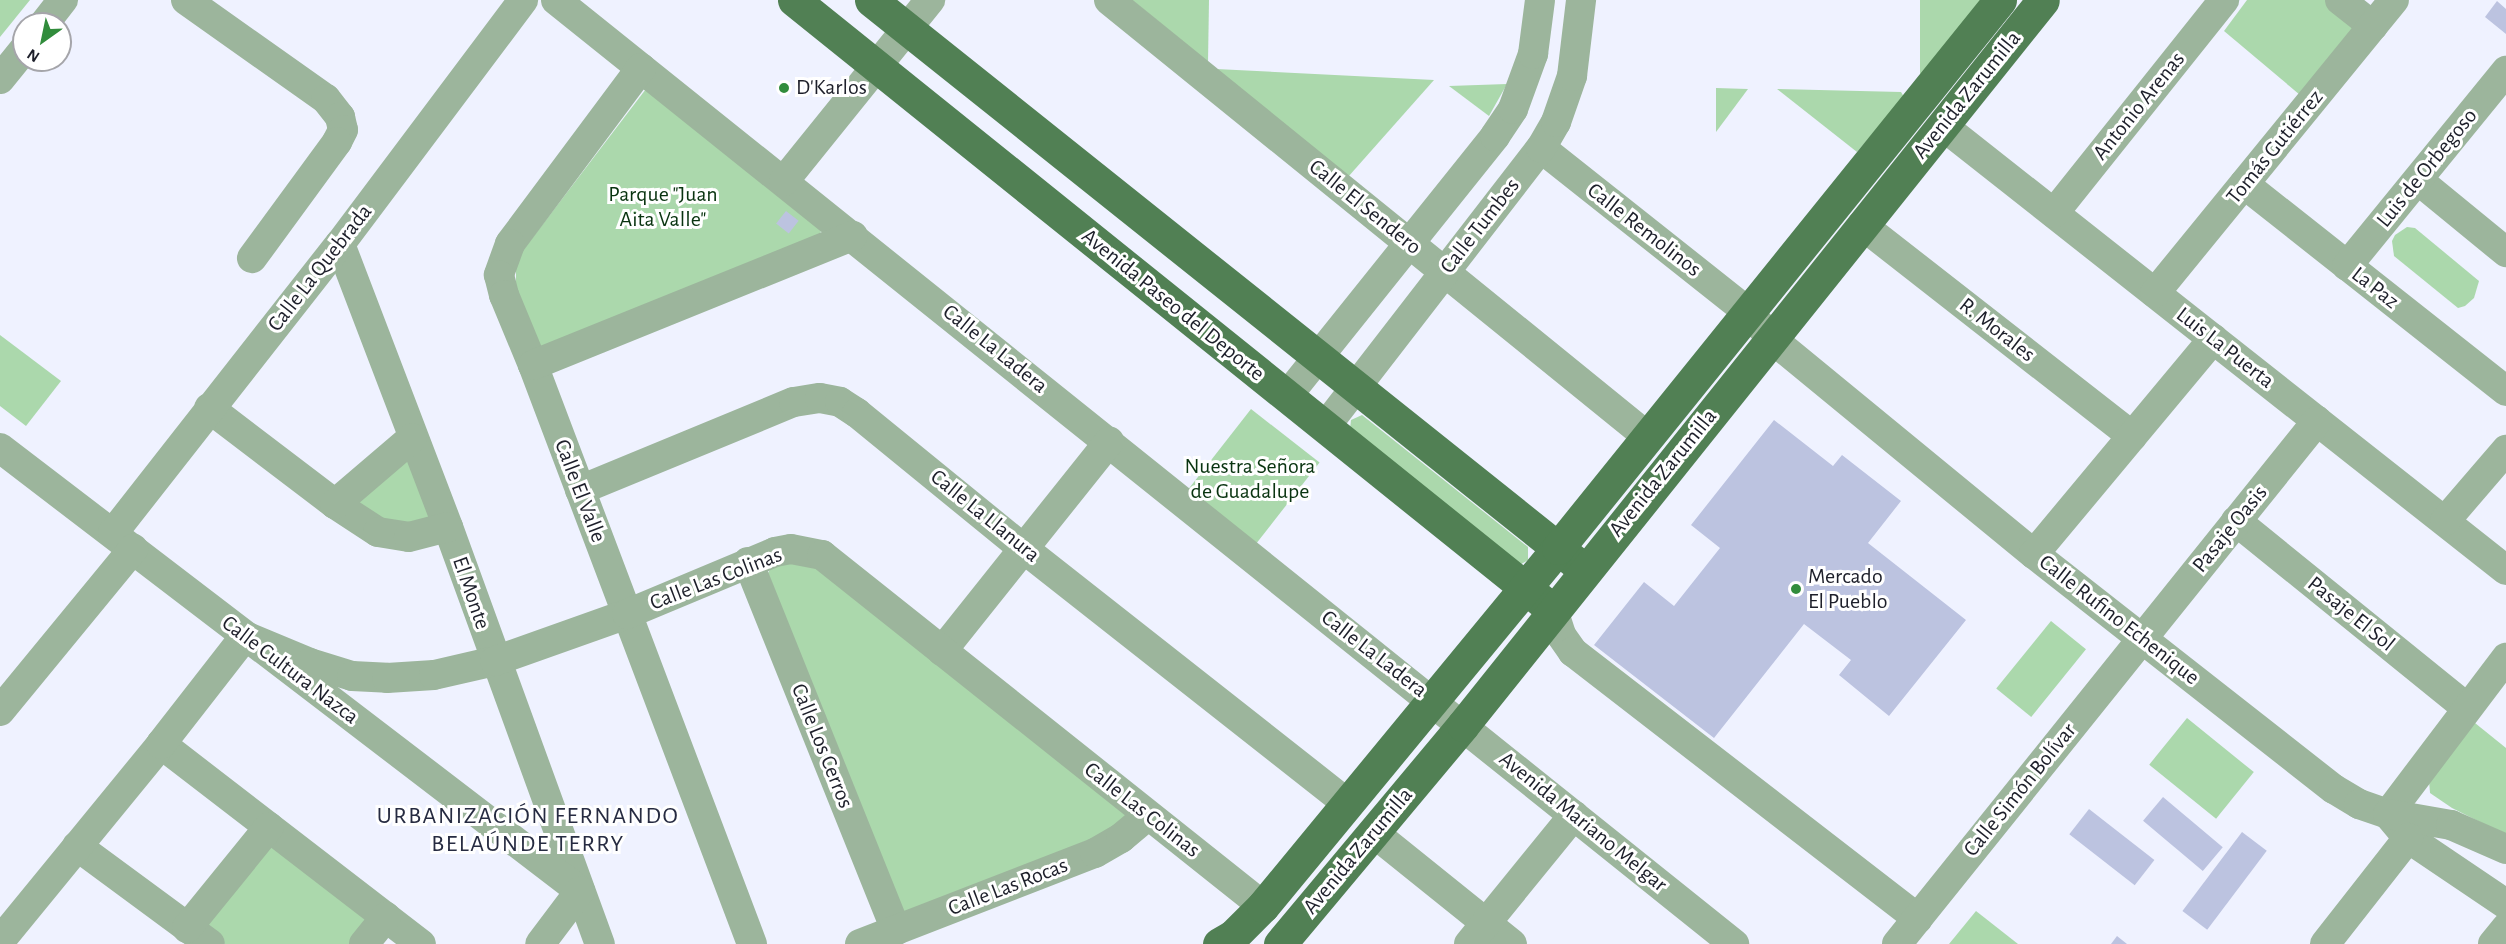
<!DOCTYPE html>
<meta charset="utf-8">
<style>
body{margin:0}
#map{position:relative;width:2506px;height:944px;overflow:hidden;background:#eff2ff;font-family:"Alegreya Sans",sans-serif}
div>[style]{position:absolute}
.green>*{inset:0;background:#abd8ac;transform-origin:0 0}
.building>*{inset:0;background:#bcc3e0;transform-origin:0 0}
.minor>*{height:30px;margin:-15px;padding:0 15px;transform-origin:15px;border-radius:15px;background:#9cb59c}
.major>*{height:33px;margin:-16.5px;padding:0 16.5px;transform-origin:16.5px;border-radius:16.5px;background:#518054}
.dots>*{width:16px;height:16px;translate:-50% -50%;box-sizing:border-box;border:3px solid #fff;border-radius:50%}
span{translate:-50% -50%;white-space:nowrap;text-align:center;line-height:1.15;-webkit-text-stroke:6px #fff;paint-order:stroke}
.poi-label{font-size:22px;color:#1d1f2a}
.left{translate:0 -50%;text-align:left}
.street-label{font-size:22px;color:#1d1f2a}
.park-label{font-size:22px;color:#093410}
.neighbourhood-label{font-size:24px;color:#262b41;letter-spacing:1.5px}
.north{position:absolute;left:12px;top:12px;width:60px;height:60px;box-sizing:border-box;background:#fff;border:2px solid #a5a5aa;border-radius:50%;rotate:213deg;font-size:16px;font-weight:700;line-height:24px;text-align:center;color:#1d1f2a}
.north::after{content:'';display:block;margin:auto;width:21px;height:27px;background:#318c3c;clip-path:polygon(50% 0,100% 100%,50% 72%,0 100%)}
</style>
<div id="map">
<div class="green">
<i style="clip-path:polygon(0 0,30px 0,0 37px)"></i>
<i style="clip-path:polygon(1132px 0,1209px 0,1208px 62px)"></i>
<i style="clip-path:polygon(1920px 0,1982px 0,1921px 75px,1920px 73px)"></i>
<i style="clip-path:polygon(2247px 0,2336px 0,2370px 27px,2306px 100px,2224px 31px)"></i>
<i style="clip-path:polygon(1216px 69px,1434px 80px,1348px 177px)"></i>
<i style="clip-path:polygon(1507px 84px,1489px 116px,1449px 86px)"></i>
<i style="clip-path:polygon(649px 85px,822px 227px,819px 238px,541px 347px,516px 293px,516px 264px,520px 254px)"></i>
<i style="clip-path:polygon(1716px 88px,1748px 89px,1716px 132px)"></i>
<i style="clip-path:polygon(1777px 89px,1901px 92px,1904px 97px,1857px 152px)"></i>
<i style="clip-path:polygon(2407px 227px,2415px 228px,2479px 281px,2474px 298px,2465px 306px,2458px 308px,2394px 256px,2392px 241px,2395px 235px)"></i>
<i style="clip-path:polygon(0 335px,61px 381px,26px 426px,0 406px)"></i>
<i style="left:1251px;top:409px;width:87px;height:104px;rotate:38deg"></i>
<i style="clip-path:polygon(1362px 415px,1528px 547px,1528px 560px,1518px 566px,1350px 429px,1351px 420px)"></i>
<i style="clip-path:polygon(410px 448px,440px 519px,404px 527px,366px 513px,353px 495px)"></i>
<i style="clip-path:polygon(783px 561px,820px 565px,1129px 816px,1120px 827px,903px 916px,768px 573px,773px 564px)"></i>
<i style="left:2051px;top:621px;width:45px;height:87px;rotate:39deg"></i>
<i style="left:2187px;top:718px;width:86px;height:60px;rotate:39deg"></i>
<i style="clip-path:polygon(2475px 723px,2506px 748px,2506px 835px,2452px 808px,2430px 793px,2429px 780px)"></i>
<i style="clip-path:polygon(269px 835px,373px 914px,354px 944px,225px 944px,197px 923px)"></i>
<i style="clip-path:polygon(1976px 911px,2018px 944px,1949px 944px)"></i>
</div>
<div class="building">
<i style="clip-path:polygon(2497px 1px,2506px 9px,2506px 34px,2485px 17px)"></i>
<i style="left:786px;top:211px;width:16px;height:16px;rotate:38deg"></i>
<i style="clip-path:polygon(1774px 420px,1833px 466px,1842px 455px,1901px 501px,1868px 543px,1966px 620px,1889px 716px,1839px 675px,1851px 660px,1804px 624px,1714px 738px,1594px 645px,1644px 582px,1674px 606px,1720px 548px,1691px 525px)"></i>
<i style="left:2163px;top:797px;width:78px;height:31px;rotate:40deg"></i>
<i style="left:2089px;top:809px;width:83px;height:32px;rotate:38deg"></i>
<i style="left:2242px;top:832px;width:31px;height:99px;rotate:37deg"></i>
<i style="clip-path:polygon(2117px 936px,2127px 944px,2111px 944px)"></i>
</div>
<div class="minor">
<i style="left:186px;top:0;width:171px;rotate:35.3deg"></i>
<i style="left:326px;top:99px;width:23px;rotate:52deg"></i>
<i style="left:340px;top:117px;width:13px;rotate:77deg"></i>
<i style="left:343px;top:130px;width:13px;rotate:117deg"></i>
<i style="left:337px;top:142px;width:144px;rotate:126.2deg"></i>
<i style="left:556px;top:0;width:1510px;rotate:38.71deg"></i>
<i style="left:1109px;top:0;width:694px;rotate:39.03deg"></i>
<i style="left:2340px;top:0;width:42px;rotate:38.2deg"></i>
<i style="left:44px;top:24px;width:31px;rotate:-52deg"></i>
<i style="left:641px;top:68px;width:219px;rotate:126.7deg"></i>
<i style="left:510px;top:244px;width:33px;rotate:110deg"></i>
<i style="left:499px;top:275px;width:21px;rotate:76deg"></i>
<i style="left:504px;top:295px;width:76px;rotate:67.5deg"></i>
<i style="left:533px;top:365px;width:619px;rotate:69.28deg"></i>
<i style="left:0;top:79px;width:38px;rotate:-51deg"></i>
<i style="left:1943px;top:126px;width:717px;rotate:38.26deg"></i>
<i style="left:1541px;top:148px;width:264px;rotate:38.4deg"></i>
<i style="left:1748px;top:312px;width:36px;rotate:48deg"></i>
<i style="left:1772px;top:339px;width:339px;rotate:39.4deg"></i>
<i style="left:2034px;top:554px;width:381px;rotate:38.1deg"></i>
<i style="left:2334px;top:789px;width:29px;rotate:31deg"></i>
<i style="left:2359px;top:804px;width:31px;rotate:19deg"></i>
<i style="left:2388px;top:814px;width:31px;rotate:50deg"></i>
<i style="left:2408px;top:838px;width:118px;rotate:34deg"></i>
<i style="left:2418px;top:180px;width:114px;rotate:39.3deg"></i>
<i style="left:784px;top:181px;width:233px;rotate:-51.1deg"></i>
<i style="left:2244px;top:184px;width:334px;rotate:38.3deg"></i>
<i style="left:2054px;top:213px;width:273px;rotate:-51.4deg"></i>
<i style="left:1862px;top:225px;width:343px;rotate:38deg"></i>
<i style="left:340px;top:244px;width:303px;rotate:69.1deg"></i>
<i style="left:448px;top:527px;width:444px;rotate:70deg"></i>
<i style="left:2347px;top:266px;width:252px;rotate:-50.8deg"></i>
<i style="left:2155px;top:293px;width:378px;rotate:-50.8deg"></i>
<i style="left:533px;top:365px;width:345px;rotate:-22deg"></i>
<i style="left:1287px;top:396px;width:333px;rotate:-51.3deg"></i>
<i style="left:1495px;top:136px;width:32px;rotate:-56deg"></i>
<i style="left:1513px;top:109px;width:59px;rotate:-70deg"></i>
<i style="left:1533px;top:54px;width:54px;rotate:-82.6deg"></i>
<i style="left:209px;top:408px;width:158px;rotate:37.3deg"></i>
<i style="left:335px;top:504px;width:51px;rotate:33.1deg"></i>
<i style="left:378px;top:532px;width:31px;rotate:9deg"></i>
<i style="left:409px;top:537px;width:40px;rotate:-14.4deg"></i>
<i style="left:1325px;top:427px;width:353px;rotate:-52.3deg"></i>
<i style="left:1541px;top:148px;width:30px;rotate:-60deg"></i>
<i style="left:1556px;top:122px;width:49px;rotate:-70.8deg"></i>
<i style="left:1572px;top:76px;width:77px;rotate:-83.2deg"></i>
<i style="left:0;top:448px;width:730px;rotate:37.37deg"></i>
<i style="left:580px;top:891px;width:66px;rotate:127deg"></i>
<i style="left:580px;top:490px;width:231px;rotate:-22.4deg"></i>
<i style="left:794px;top:402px;width:26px;rotate:-9deg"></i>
<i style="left:820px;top:398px;width:20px;rotate:11deg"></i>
<i style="left:840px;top:402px;width:20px;rotate:33deg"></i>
<i style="left:857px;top:413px;width:215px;rotate:39.2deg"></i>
<i style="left:1024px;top:549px;width:411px;rotate:38.2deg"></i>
<i style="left:335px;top:504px;width:101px;rotate:-40.6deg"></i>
<i style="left:2236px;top:521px;width:296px;rotate:39deg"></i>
<i style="left:2445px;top:521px;width:94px;rotate:-49.3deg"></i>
<i style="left:113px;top:533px;width:367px;rotate:-51.9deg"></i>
<i style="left:340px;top:244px;width:305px;rotate:-53.1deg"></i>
<i style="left:2034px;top:554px;width:280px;rotate:-50.2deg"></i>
<i style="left:748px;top:562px;width:397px;rotate:68.1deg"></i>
<i style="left:1553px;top:610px;width:26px;rotate:72deg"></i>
<i style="left:1561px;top:635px;width:21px;rotate:55deg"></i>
<i style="left:1573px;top:652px;width:436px;rotate:37.7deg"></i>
<i style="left:942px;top:651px;width:268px;rotate:-51.4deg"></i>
<i style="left:0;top:711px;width:210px;rotate:-50.6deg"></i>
<i style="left:161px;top:744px;width:328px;rotate:37.6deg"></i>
<i style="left:2388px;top:814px;width:196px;rotate:-52.9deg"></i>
<i style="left:2388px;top:814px;width:64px;rotate:9.9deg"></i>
<i style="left:2451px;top:825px;width:60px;rotate:23.6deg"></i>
<i style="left:1374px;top:833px;width:177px;rotate:38.8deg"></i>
<i style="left:77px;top:846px;width:165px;rotate:36.4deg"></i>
<i style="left:187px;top:928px;width:130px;rotate:-50.9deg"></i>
<i style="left:0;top:941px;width:254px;rotate:-50.7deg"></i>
<i style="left:161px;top:744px;width:137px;rotate:-52.1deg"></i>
<i style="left:245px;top:636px;width:70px;rotate:22.6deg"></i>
<i style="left:310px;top:663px;width:44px;rotate:17.2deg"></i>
<i style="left:352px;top:676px;width:35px;rotate:3deg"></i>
<i style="left:387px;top:678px;width:47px;rotate:-3.7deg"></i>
<i style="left:434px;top:675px;width:63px;rotate:-12.9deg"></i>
<i style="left:495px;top:661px;width:140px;rotate:-19.6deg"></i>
<i style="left:627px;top:614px;width:160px;rotate:-22.7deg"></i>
<i style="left:775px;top:552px;width:16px;rotate:-11deg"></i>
<i style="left:791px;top:549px;width:32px;rotate:11deg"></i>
<i style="left:822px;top:555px;width:564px;rotate:38.52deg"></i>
<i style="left:364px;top:944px;width:35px;rotate:-51deg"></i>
<i style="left:860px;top:944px;width:252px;rotate:-21.2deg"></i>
<i style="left:1095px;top:853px;width:30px;rotate:-30deg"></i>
<i style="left:1121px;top:838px;width:35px;rotate:-40deg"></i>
<i style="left:1469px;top:944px;width:166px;rotate:-50.9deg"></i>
<i style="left:1897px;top:944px;width:671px;rotate:-51.23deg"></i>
<i style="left:2325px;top:944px;width:135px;rotate:-51.9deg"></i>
<i style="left:2493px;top:944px;width:21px;rotate:-51deg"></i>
</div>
<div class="major">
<i style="left:794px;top:0;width:961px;rotate:38.79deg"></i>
<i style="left:871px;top:0;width:901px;rotate:38.6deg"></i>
<i style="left:1219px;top:944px;width:16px;rotate:-30deg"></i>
<i style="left:1233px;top:936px;width:42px;rotate:-45deg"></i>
<i style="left:1263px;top:906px;width:464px;rotate:-50.5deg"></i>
<i style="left:1558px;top:548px;width:704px;rotate:-51.11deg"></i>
<i style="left:1280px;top:944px;width:285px;rotate:-50.1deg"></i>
<i style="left:1463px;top:725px;width:928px;rotate:-51.34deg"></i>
</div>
<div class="dots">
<i style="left:784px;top:88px;background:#318c3c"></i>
<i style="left:1796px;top:589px;background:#318c3c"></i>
</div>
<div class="poi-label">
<span class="left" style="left:796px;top:88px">D'Karlos</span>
<span class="left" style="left:1808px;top:589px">Mercado<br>El Pueblo</span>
</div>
<div class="street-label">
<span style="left:1967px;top:95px;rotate:-51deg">Avenida Zarumilla</span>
<span style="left:2139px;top:106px;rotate:-51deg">Antonio Arenas</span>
<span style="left:2275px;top:147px;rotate:-51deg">Tomás Gutiérrez</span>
<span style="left:2427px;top:168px;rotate:-51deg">Luis de Orbegoso</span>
<span style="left:1365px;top:207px;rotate:39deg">Calle El Sendero</span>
<span style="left:1480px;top:226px;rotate:-52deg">Calle Tumbes</span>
<span style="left:1644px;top:230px;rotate:38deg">Calle Remolinos</span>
<span style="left:320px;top:268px;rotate:-52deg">Calle La Quebrada</span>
<span style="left:2375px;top:288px;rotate:38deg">La Paz</span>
<span style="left:1173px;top:305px;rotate:39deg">Avenida Paseo del Deporte</span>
<span style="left:1997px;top:330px;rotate:38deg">R. Morales</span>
<span style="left:2225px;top:348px;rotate:38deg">Luis La Puerta</span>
<span style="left:995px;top:349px;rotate:39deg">Calle La Ladera</span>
<span style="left:1663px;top:473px;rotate:-51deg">Avenida Zarumilla</span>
<span style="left:580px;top:491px;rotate:69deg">Calle El Valle</span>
<span style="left:985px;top:516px;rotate:39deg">Calle La Llanura</span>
<span style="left:2230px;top:529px;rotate:-51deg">Pasaje Oasis</span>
<span style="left:716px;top:579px;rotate:-21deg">Calle Las Colinas</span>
<span style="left:471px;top:593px;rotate:71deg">El Monte</span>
<span style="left:2351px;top:614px;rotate:39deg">Pasaje El Sol</span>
<span style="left:2119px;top:620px;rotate:38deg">Calle Rufino Echenique</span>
<span style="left:1374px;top:654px;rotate:38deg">Calle La Ladera</span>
<span style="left:290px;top:670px;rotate:37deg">Calle Cultura Nazca</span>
<span style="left:822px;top:746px;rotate:68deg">Calle Los Cerros</span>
<span style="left:2020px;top:790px;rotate:-51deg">Calle Simón Bolívar</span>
<span style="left:1142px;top:810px;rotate:38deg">Calle Las Colinas</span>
<span style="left:1583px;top:822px;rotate:39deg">Avenida Mariano Melgar</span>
<span style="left:1358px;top:851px;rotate:-50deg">Avenida Zarumilla</span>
<span style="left:1008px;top:887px;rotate:-21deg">Calle Las Rocas</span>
</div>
<div class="park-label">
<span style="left:663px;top:207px">Parque "Juan<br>Aita Valle"</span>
<span style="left:1250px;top:479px">Nuestra Señora<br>de Guadalupe</span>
</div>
<div class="neighbourhood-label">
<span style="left:528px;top:831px">URBANIZACIÓN FERNANDO<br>BELAÚNDE TERRY</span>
</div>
<div class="north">N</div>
</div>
